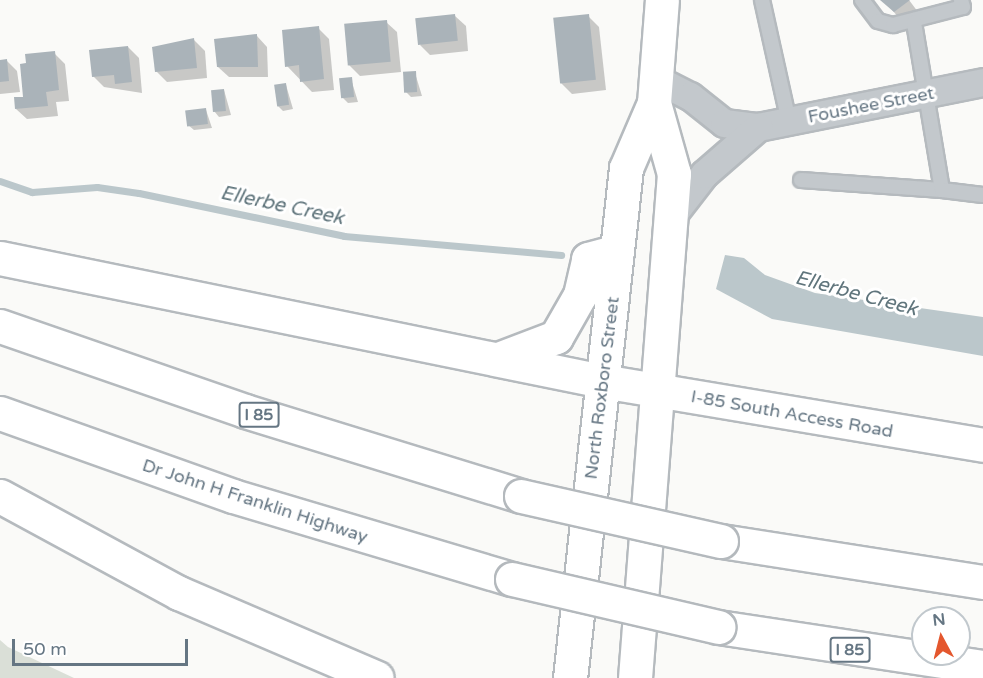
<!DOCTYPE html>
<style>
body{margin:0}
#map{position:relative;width:983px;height:678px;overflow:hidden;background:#fafaf8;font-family:"Varela Round",sans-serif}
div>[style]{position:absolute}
.green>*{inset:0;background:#dadfd7}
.water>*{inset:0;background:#bbc7cb}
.shadow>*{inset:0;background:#0003}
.stream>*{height:7px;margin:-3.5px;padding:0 3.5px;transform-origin:3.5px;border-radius:3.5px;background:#bbc7cb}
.building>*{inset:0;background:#aab3b9;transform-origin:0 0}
.roads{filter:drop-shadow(2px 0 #b5babe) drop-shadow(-2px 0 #b5babe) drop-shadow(0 2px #b5babe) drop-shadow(0 -2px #b5babe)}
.service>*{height:14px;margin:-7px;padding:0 7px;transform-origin:7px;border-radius:7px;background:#c3c8cc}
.minor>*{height:27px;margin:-13.5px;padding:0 13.5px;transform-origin:13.5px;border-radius:13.5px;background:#c3c8cc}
.primary>*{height:33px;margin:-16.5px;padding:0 16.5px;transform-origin:16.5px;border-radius:16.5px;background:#fff}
.motorway>*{height:33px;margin:-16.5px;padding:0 16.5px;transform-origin:16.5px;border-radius:16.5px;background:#fff}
.bridges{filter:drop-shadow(2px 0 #b4b9bd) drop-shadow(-2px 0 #b4b9bd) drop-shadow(0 2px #b4b9bd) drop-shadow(0 -2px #b4b9bd)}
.motorway-bridge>*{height:33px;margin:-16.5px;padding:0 16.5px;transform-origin:16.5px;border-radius:16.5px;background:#fff}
span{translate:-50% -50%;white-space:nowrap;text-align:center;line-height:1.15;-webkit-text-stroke:6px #fff;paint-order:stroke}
.shield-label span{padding:2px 4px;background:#fff;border:2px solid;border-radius:4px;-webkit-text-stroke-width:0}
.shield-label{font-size:16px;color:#657683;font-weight:700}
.street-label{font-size:18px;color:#657683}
.water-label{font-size:20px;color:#60757c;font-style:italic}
.north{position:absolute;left:911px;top:606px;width:60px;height:60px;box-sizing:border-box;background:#fff;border:2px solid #c1c8cd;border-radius:50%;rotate:353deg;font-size:16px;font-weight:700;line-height:24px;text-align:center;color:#657683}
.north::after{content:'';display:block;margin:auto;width:21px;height:27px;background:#e4572e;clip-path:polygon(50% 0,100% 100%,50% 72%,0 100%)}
.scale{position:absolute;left:12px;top:639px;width:176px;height:27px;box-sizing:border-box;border:3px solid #657683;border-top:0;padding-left:8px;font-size:18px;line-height:21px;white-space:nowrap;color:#657683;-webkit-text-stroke:4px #fff;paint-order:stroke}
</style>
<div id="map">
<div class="green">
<i style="clip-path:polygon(0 640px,8px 647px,74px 678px,0 678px)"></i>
</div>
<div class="water">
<i style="clip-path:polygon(725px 255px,744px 258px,765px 275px,815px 293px,983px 317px,983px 356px,772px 319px,716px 289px)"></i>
</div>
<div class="shadow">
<i style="clip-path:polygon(883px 0,909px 0,918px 12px,901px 20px)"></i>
<i style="clip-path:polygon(455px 16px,466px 26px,468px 51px,430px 55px,420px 45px)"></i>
<i style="clip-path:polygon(588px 16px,599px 27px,606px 90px,572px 94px,561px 83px)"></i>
<i style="clip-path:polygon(386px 22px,397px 32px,401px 72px,360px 76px,349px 65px)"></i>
<i style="clip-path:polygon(318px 28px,329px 39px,334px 90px,312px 92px,287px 66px)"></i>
<i style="clip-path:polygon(257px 36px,267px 47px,268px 77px,229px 77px,218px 67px)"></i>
<i style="clip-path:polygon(194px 40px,205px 51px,207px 78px,167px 82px,156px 71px)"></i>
<i style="clip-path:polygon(128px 47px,139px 58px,142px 93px,104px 87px,93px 76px)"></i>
<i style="clip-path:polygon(54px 53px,65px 64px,69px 101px,56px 102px,58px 116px,27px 119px,16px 109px)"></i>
<i style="clip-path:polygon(6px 60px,17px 71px,20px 92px,0 94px,0 61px)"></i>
<i style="clip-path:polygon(415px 73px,422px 96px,411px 97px,406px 92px)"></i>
<i style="clip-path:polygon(351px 79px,358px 102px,348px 103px,343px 98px)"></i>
<i style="clip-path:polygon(286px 85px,293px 109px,283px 111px,278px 106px)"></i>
<i style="clip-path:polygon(224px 90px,231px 115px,219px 117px,214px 111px)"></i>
<i style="clip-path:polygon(206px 110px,212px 128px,194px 130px,188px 125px)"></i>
</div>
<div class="stream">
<i style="left:0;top:181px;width:34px;rotate:19deg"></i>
<i style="left:32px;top:192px;width:65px;rotate:-4.4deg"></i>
<i style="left:97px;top:187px;width:42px;rotate:8.1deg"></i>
<i style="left:139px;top:193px;width:209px;rotate:11.8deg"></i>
<i style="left:344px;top:236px;width:218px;rotate:5deg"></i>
</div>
<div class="building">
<i style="clip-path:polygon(880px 0,910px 0,894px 12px)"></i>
<i style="left:455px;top:14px;width:27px;height:40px;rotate:84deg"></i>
<i style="left:589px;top:14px;width:66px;height:36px;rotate:84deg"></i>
<i style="left:387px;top:20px;width:42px;height:43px;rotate:85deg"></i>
<i style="clip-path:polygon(319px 26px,324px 79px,300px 82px,299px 65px,285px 67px,282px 30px)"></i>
<i style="clip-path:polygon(257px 34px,258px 67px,217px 67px,214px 39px)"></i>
<i style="clip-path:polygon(194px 38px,197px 68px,155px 72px,152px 47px)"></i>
<i style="clip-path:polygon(128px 46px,132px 82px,115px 84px,114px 75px,92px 77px,89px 50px)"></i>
<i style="clip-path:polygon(55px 51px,59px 90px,46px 92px,48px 106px,15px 109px,14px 97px,23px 97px,20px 64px,26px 63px,25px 54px)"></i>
<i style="clip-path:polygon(7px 59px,9px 81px,0 82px,0 60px)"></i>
<i style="left:416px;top:71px;width:21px;height:13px;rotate:87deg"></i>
<i style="left:352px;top:77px;width:20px;height:13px;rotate:84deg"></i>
<i style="left:286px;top:83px;width:22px;height:12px;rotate:82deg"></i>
<i style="left:224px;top:89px;width:22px;height:13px;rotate:85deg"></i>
<i style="left:206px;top:108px;width:16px;height:21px;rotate:83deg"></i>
</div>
<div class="roads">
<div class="service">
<i style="left:762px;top:0;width:125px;rotate:77.5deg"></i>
<i style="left:862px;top:0;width:26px;rotate:53deg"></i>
<i style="left:878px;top:21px;width:16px;rotate:15deg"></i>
<i style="left:893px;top:25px;width:72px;rotate:-14.4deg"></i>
<i style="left:963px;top:7px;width:7px;rotate:-106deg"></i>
<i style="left:801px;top:180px;width:141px;rotate:4.1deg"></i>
<i style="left:942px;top:190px;width:170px;rotate:-99.5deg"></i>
<i style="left:942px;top:190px;width:41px;rotate:7deg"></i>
</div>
<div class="minor">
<i style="left:656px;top:79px;width:38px;rotate:27deg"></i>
<i style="left:690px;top:96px;width:43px;rotate:38.5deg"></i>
<i style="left:724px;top:123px;width:34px;rotate:7deg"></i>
<i style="left:758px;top:127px;width:229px;rotate:-11.3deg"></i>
<i style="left:670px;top:218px;width:56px;rotate:-52.3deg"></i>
<i style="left:704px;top:174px;width:72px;rotate:-41deg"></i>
</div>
<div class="primary">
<i style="left:602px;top:381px;width:386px;rotate:9.5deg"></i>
<i style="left:570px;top:678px;width:513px;rotate:-83.73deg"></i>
<i style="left:626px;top:168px;width:71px;rotate:-66.7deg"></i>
<i style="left:654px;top:103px;width:103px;rotate:-85.6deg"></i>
<i style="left:635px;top:678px;width:506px;rotate:-85.58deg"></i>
<i style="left:674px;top:174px;width:74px;rotate:-105.7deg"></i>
</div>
<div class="motorway">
<i style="left:0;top:258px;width:614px;rotate:11.55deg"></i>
<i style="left:0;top:326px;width:259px;rotate:19.1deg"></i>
<i style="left:245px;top:411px;width:289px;rotate:17.1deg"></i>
<i style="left:501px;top:358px;width:59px;rotate:-20.9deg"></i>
<i style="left:556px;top:337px;width:48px;rotate:-60.3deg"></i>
<i style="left:580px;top:295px;width:37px;rotate:-77deg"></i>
<i style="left:588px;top:259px;width:30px;rotate:-15deg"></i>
<i style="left:0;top:413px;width:247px;rotate:19.6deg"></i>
<i style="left:233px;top:496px;width:291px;rotate:16.6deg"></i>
<i style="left:0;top:496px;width:204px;rotate:28.5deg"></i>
<i style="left:179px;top:593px;width:215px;rotate:23.2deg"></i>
<i style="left:721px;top:541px;width:265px;rotate:8.9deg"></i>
<i style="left:718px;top:627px;width:268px;rotate:8.6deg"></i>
</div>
</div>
<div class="bridges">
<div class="motorway-bridge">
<i style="left:521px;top:496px;width:205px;rotate:12.7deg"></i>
<i style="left:512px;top:579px;width:212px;rotate:13.1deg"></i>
</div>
</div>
<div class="shield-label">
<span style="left:259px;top:415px">I 85</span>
<span style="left:850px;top:650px">I 85</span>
</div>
<div class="street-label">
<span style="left:871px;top:105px;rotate:-11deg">Foushee Street</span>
<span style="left:602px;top:388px;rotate:-83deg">North Roxboro Street</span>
<span style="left:792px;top:414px;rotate:10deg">I-85 South Access Road</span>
<span style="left:255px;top:501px;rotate:18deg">Dr John H Franklin Highway</span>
</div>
<div class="water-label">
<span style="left:282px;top:206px;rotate:12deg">Ellerbe Creek</span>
<span style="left:856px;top:294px;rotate:15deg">Ellerbe Creek</span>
</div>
<div class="north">N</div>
<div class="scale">50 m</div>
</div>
